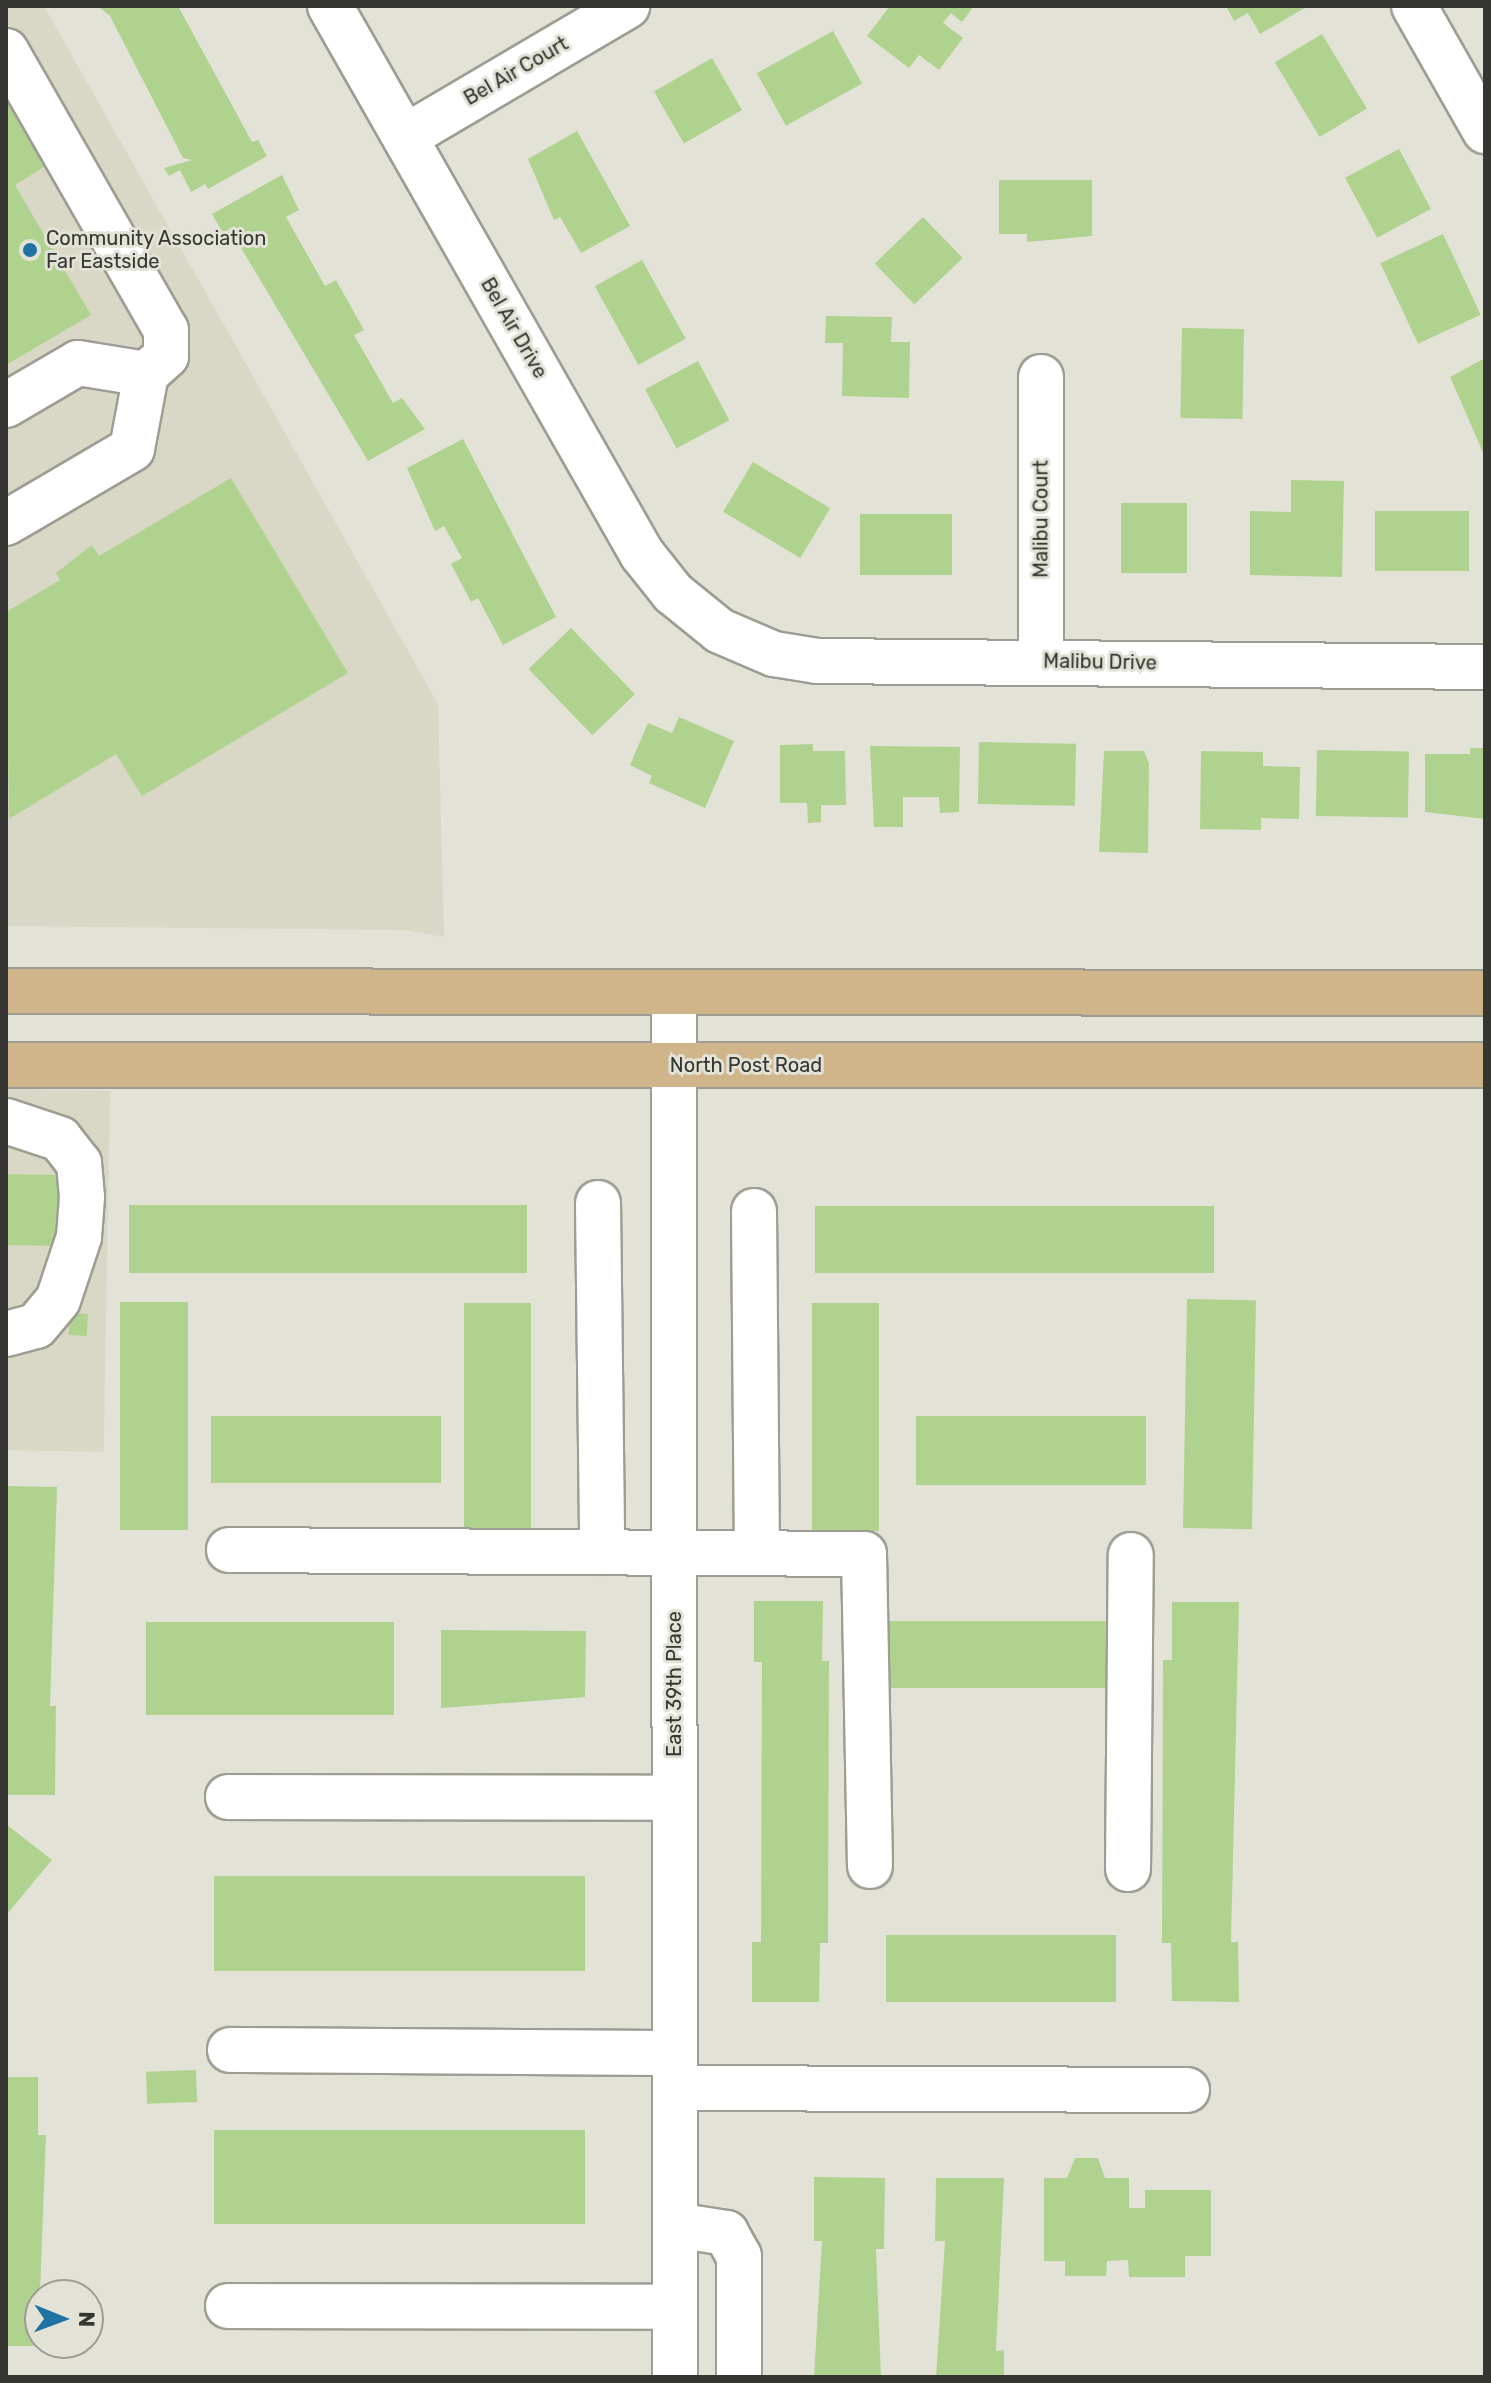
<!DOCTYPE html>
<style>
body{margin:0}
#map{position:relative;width:1491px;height:2383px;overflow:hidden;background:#e3e2d7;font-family:Rubik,sans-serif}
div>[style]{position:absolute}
.built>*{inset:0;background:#d9d7c5;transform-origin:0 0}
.building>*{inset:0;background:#b0d28f;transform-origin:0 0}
.roads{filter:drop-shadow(2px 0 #9e9d93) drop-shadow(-2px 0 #9e9d93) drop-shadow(0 2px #9e9d93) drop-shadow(0 -2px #9e9d93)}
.minor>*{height:44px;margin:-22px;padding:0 22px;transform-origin:22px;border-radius:22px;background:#fff}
.major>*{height:44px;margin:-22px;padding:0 22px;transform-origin:22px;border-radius:22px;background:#d0b58b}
.dots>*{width:22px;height:22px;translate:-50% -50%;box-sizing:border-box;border:4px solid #e3e2d7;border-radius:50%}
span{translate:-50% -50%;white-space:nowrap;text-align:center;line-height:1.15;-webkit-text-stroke:6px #e3e2d7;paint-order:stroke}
.street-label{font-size:20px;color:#353531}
.poi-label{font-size:20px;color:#353531}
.left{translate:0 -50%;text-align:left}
.frame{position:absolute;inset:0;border:8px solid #353531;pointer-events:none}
.north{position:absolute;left:24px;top:2279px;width:80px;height:80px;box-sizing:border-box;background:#e3e2d7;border:2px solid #9d9d95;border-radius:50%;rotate:91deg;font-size:22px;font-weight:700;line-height:32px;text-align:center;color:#353531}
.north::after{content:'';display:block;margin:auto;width:28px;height:36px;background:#1e73a3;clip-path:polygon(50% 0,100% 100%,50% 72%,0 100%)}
</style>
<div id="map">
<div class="built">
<i style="clip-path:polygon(6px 6px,44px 6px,438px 704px,444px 937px,404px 930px,6px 926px)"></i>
<i style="left:6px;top:1089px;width:104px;height:361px;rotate:1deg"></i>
</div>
<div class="building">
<i style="clip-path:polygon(98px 6px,178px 6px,252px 142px,258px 140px,267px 156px,208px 189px,205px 184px,191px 192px,180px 170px,169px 176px,164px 168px,192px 160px,183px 158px,110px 16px)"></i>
<i style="clip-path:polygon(890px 6px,974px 6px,962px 22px,951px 13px,943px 23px,963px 38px,939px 70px,919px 55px,909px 68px,867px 36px)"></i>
<i style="clip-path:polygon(1226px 6px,1308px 6px,1260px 34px,1248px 13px,1234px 21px)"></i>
<i style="left:833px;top:31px;width:60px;height:87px;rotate:61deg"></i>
<i style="left:1322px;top:34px;width:87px;height:55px;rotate:59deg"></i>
<i style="left:712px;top:58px;width:60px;height:67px;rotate:60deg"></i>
<i style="clip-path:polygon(6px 92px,55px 160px,15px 185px,91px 315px,6px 365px)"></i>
<i style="clip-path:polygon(577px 131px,630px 226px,581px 253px,560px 217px,554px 220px,528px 159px)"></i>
<i style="left:1399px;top:149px;width:68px;height:61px;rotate:62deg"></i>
<i style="clip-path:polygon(282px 175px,299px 210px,286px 217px,325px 286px,336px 280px,364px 330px,354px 335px,393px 403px,402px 398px,425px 429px,368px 461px,237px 241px,235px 226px,223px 233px,212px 214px)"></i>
<i style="clip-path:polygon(999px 180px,1092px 180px,1092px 236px,1027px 242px,1027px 234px,999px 234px)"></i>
<i style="left:923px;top:217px;width:57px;height:67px;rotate:46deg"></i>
<i style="left:1443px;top:234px;width:89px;height:69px;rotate:65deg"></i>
<i style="left:642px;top:260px;width:90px;height:54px;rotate:61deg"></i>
<i style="clip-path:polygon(826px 316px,892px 317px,891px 342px,910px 342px,909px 398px,842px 396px,843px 343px,825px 343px)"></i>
<i style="left:1182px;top:328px;width:62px;height:90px;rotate:1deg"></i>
<i style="clip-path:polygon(1485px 358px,1485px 457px,1450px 377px)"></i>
<i style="left:698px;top:361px;width:67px;height:60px;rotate:62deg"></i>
<i style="clip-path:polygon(463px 439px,556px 617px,503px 645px,478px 598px,471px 602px,451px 564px,462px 558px,444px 526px,435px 531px,407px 468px)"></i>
<i style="left:753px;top:462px;width:90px;height:58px;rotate:31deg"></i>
<i style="clip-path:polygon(231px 478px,348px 673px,142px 796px,116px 754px,9px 819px,6px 612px,60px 580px,56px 573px,92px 545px,99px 556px)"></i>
<i style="clip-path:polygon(1291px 480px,1344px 481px,1342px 577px,1250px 575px,1250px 511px,1291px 512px)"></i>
<i style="left:1121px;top:503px;width:66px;height:70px"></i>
<i style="left:1375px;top:511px;width:94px;height:60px"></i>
<i style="left:860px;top:514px;width:92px;height:61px"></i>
<i style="left:571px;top:628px;width:92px;height:59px;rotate:46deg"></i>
<i style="clip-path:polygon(679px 717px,734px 741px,705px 808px,649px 783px,652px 776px,630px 765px,648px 723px,672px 733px)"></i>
<i style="left:979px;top:742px;width:97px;height:62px;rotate:1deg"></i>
<i style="clip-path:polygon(813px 744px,813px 751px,845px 751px,846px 805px,821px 805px,821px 822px,808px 823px,807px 803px,780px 803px,780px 745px)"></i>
<i style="clip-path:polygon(870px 746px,960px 747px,959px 812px,940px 813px,939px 797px,903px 797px,903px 827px,874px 827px)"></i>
<i style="clip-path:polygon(1470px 748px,1485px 748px,1485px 819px,1425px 812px,1425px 754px,1470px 754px)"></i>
<i style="left:1317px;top:750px;width:92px;height:66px;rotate:1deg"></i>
<i style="clip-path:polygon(1104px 751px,1144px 751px,1149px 764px,1148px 853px,1099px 852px)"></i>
<i style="clip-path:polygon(1201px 751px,1263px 752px,1263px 766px,1300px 767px,1299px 819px,1261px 818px,1261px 830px,1200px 829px)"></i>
<i style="left:6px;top:1174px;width:58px;height:71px;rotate:1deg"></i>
<i style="left:527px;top:1205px;width:68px;height:398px;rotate:90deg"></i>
<i style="left:815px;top:1206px;width:399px;height:67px"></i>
<i style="left:1187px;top:1299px;width:69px;height:229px;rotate:1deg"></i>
<i style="left:120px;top:1302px;width:68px;height:228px"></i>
<i style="left:464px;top:1303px;width:67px;height:227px"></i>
<i style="left:812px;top:1303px;width:67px;height:228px"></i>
<i style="left:70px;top:1313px;width:18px;height:22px;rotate:3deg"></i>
<i style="left:211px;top:1416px;width:230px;height:67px"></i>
<i style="left:1146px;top:1416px;width:69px;height:230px;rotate:90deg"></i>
<i style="clip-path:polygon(6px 1486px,57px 1487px,50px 1706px,56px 1706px,55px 1795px,6px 1795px)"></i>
<i style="clip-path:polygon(754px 1601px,823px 1601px,822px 1661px,829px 1661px,828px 1943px,820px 1943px,819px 2002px,752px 2002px,752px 1942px,761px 1942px,762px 1662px,754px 1662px)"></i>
<i style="clip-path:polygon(1172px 1602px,1239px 1602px,1231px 1942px,1238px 1942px,1239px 2002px,1172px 2001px,1171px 1943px,1162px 1943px,1163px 1660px,1172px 1660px)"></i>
<i style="left:887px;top:1621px;width:230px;height:67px"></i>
<i style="left:394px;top:1622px;width:93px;height:248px;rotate:90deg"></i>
<i style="clip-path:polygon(441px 1630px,586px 1631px,585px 1697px,441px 1708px)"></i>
<i style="clip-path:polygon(6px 1824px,52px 1860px,6px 1915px)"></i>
<i style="left:585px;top:1876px;width:95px;height:371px;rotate:90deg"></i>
<i style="left:886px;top:1935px;width:230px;height:67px"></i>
<i style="left:196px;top:2070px;width:32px;height:50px;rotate:88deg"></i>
<i style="clip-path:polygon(6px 2077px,38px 2077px,38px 2135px,46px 2135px,38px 2346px,6px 2346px)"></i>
<i style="left:214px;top:2130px;width:371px;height:94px"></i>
<i style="clip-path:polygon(1075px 2158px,1098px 2158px,1105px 2178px,1129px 2178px,1129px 2208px,1145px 2208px,1145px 2190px,1211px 2190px,1211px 2256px,1185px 2256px,1185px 2277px,1129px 2277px,1128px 2260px,1107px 2261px,1106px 2276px,1065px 2276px,1065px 2261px,1044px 2261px,1044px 2178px,1067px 2178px)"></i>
<i style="clip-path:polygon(814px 2177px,885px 2178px,884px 2249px,876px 2249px,881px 2377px,814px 2377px,822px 2241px,814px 2241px)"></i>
<i style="clip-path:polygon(936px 2178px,1004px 2178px,996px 2351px,1004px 2350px,1004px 2377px,936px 2377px,945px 2241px,935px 2241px)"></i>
</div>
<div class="roads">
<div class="minor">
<i style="left:330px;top:6px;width:631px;rotate:60.35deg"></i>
<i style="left:642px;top:554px;width:50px;rotate:51.5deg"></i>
<i style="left:673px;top:593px;width:60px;rotate:39deg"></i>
<i style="left:720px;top:631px;width:59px;rotate:23.1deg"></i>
<i style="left:774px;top:654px;width:44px;rotate:9.2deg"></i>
<i style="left:817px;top:661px;width:668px;rotate:0.51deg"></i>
<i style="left:1414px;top:6px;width:144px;rotate:60.4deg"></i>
<i style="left:6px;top:51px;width:322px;rotate:60.2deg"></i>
<i style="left:166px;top:330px;width:26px;rotate:90deg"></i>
<i style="left:166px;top:356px;width:27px;rotate:138deg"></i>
<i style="left:405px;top:137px;width:258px;rotate:-30.5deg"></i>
<i style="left:1041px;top:377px;width:284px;rotate:90deg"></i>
<i style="left:6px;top:405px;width:83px;rotate:-30.3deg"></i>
<i style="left:78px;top:363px;width:69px;rotate:9.2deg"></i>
<i style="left:146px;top:374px;width:76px;rotate:100.6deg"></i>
<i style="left:132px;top:449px;width:146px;rotate:149.6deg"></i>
<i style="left:674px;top:992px;width:1385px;rotate:89.96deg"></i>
<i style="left:6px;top:1121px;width:57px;rotate:18.4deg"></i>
<i style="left:60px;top:1139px;width:31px;rotate:52deg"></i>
<i style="left:79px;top:1163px;width:34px;rotate:85deg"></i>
<i style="left:82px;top:1197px;width:40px;rotate:94.3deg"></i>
<i style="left:79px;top:1237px;width:66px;rotate:108.4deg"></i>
<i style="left:58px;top:1300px;width:34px;rotate:130deg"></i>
<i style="left:36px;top:1326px;width:31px;rotate:165deg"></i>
<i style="left:598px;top:1203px;width:349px;rotate:89.3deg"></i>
<i style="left:754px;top:1211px;width:341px;rotate:89.5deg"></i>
<i style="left:229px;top:1550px;width:635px;rotate:0.36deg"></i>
<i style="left:864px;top:1554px;width:312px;rotate:88.9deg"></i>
<i style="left:228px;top:1797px;width:447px;rotate:0.1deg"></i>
<i style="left:1128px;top:1869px;width:314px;rotate:-89.5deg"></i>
<i style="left:230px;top:2050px;width:445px;rotate:0.4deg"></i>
<i style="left:675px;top:2088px;width:512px;rotate:0.22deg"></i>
<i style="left:675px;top:2225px;width:52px;rotate:8.9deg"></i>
<i style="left:726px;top:2233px;width:26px;rotate:61deg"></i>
<i style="left:739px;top:2256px;width:121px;rotate:90deg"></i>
<i style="left:228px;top:2306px;width:447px;rotate:0.1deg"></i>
</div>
<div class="major">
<i style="left:6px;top:991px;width:1479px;rotate:0.08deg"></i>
<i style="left:6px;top:1065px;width:1479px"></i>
</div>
</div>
<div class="dots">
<i style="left:30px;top:250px;background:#1e73a3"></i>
</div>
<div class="street-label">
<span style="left:516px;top:71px;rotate:-30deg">Bel Air Court</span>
<span style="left:514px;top:328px;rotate:60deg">Bel Air Drive</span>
<span style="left:1041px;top:519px;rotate:-90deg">Malibu Court</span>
<span style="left:1100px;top:662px;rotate:1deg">Malibu Drive</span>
<span style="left:746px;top:1065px">North Post Road</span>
<span style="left:674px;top:1684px;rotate:-90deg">East 39th Place</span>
</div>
<div class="poi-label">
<span class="left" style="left:46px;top:250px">Community Association<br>Far Eastside</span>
</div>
<div class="frame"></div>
<div class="north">N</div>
</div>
